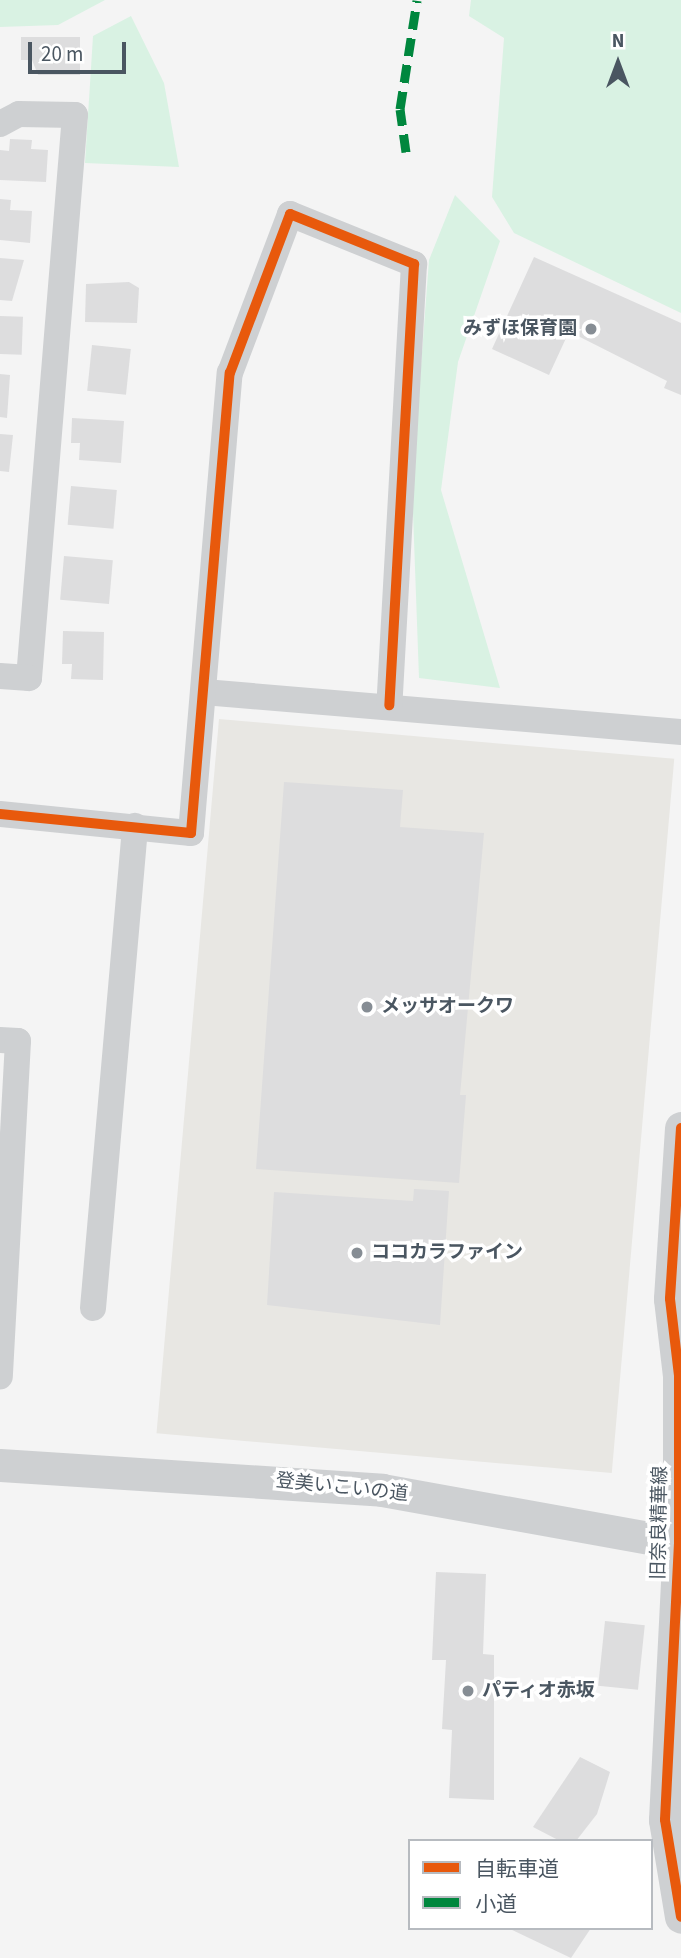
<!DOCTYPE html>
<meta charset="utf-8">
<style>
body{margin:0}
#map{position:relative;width:681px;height:1958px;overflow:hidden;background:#f4f4f4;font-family:"Source Sans 3","Noto Sans JP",sans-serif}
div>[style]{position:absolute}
.commercial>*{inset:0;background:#e8e7e3;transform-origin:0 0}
.green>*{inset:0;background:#d9f2e3}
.building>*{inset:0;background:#ddddde;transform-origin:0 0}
.minor>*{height:26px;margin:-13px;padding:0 13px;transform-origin:13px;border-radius:13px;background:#ced0d2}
.tertiary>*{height:33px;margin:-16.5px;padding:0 16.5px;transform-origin:16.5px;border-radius:16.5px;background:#ced0d2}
.quiet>*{height:9px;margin-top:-4.5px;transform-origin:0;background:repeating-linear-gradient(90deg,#00873e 0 18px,transparent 0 27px)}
.cycleway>*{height:10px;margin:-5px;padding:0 5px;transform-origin:5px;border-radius:5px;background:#e8590c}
.dots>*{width:19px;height:19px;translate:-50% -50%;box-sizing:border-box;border:4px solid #fff;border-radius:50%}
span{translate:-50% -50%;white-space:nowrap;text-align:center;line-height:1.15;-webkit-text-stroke:7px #fff;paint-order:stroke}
.poi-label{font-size:19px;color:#4a5661;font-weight:700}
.right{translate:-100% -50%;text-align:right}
.left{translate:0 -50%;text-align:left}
.street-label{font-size:19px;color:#4a5661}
.legend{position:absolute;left:408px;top:1839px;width:245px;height:91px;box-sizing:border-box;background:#fff;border:2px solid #b7bbc0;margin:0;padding:9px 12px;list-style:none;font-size:21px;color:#4a5661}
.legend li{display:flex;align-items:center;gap:14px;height:35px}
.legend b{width:35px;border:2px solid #b7bbc0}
.north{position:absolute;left:583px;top:28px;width:70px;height:70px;-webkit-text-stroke:5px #fff;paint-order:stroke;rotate:0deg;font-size:19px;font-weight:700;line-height:28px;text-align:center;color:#4a5661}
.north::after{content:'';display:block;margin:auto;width:24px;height:32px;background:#4a5661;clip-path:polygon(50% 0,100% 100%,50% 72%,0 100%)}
.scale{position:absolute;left:28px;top:42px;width:98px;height:32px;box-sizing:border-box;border:4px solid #4a5661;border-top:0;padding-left:9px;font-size:21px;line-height:24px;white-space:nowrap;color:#4a5661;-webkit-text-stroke:5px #fff;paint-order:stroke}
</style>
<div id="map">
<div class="commercial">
<i style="left:219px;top:719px;width:457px;height:717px;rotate:5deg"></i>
</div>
<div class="green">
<i style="clip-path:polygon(0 0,105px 0,58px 25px,0 27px)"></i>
<i style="clip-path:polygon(471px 0,681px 0,681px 313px,514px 233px,492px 197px,504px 38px,469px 16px)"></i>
<i style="clip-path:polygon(131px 16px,164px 83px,179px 167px,85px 163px,93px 36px)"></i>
<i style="clip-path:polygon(455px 195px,500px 241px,458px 362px,441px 490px,500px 688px,419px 678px,412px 485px,429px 260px)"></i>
</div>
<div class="building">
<i style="clip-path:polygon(21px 37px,80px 37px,80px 75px,38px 75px,32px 60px,21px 60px)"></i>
<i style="clip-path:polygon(10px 139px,32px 140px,31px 149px,48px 150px,46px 182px,0 180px,0 150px,9px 151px)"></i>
<i style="clip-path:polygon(0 199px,11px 200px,10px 210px,32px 211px,30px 243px,0 240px)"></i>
<i style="clip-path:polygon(534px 257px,681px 323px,681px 395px,664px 388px,667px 381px,578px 336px,567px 336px,549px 375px,492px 349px)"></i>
<i style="clip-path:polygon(0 258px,24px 260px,12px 301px,0 300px)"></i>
<i style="clip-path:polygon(129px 282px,139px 288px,137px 323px,85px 322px,86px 284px)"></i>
<i style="left:0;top:316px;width:23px;height:38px;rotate:2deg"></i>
<i style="left:92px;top:345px;width:39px;height:46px;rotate:6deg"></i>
<i style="clip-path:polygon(0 374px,10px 375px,7px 418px,0 417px)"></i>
<i style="clip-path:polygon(72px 418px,124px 421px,121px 463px,79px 460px,80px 443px,71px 443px)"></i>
<i style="clip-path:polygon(0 434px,13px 435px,9px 472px,0 471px)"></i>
<i style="left:71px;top:486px;width:46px;height:39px;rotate:5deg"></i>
<i style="left:64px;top:556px;width:49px;height:44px;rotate:5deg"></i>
<i style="clip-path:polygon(63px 631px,104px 632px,103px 680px,71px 679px,72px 664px,62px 664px)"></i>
<i style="clip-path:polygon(284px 782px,403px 790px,400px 827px,484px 833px,460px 1095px,466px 1095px,459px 1183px,256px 1169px)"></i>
<i style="clip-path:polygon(414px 1189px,449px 1191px,440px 1325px,267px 1305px,274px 1192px,413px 1201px)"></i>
<i style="clip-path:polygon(436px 1572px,486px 1574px,483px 1654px,494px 1655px,494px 1800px,449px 1798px,452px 1730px,442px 1729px,446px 1660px,432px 1660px)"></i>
<i style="left:605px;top:1621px;width:40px;height:65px;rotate:6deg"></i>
<i style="clip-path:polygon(580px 1757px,610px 1772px,597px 1814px,576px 1841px,560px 1841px,533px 1827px)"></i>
<i style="clip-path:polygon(508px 1928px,591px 1928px,571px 1958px)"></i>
</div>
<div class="minor">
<i style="left:0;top:124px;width:21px;rotate:-28deg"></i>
<i style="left:19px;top:114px;width:56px;rotate:1deg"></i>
<i style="left:75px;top:115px;width:565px;rotate:94.67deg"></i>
<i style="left:29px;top:678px;width:29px;rotate:-176deg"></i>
<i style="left:204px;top:692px;width:479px;rotate:4.8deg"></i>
<i style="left:0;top:814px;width:192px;rotate:5.7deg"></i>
<i style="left:191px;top:833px;width:462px;rotate:-85.2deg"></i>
<i style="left:230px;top:373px;width:170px;rotate:-69.3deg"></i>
<i style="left:290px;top:214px;width:134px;rotate:22deg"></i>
<i style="left:414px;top:264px;width:442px;rotate:93.2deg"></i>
<i style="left:0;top:1040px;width:18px;rotate:3deg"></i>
<i style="left:18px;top:1041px;width:336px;rotate:93.1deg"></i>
<i style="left:93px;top:1308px;width:484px;rotate:-85deg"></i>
</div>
<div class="tertiary">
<i style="left:681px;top:1128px;width:171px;rotate:93.7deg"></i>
<i style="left:670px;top:1299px;width:78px;rotate:83.3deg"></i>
<i style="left:679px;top:1376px;width:167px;rotate:90deg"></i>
<i style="left:679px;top:1543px;width:277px;rotate:92.9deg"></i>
<i style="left:665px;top:1820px;width:98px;rotate:80.6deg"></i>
<i style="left:0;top:1465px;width:383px;rotate:3.7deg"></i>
<i style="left:382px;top:1490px;width:304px;rotate:10.2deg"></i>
</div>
<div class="quiet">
<i style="left:406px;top:152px;width:43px;rotate:-97.9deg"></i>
<i style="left:400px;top:109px;width:110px;rotate:-81.1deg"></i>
</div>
<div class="cycleway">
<i style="left:0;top:814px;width:192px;rotate:5.7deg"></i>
<i style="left:191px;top:833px;width:462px;rotate:-85.2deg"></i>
<i style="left:230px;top:373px;width:170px;rotate:-69.3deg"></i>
<i style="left:290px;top:214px;width:134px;rotate:22deg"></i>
<i style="left:414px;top:264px;width:442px;rotate:93.2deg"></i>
<i style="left:681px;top:1128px;width:171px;rotate:93.7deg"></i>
<i style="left:670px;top:1299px;width:78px;rotate:83.3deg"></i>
<i style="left:679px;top:1376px;width:167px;rotate:90deg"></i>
<i style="left:679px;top:1543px;width:277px;rotate:92.9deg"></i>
<i style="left:665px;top:1820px;width:98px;rotate:80.6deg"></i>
</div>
<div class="dots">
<i style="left:591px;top:329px;background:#868d94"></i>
<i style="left:367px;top:1007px;background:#868d94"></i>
<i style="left:357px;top:1253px;background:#868d94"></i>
<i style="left:468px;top:1691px;background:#868d94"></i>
</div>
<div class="poi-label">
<span class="right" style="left:577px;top:329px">みずほ保育園</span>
<span class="left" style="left:381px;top:1007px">メッサオークワ</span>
<span class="left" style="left:371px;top:1253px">ココカラファイン</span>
<span class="left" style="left:482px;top:1691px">パティオ赤坂</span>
</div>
<div class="street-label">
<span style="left:342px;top:1488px;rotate:6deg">登美いこいの道</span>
<span style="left:660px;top:1523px;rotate:-89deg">旧奈良精華線</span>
</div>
<ul class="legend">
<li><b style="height:9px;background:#e8590c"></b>自転車道</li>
<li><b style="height:9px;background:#00873e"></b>小道</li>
</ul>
<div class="north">N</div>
<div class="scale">20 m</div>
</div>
